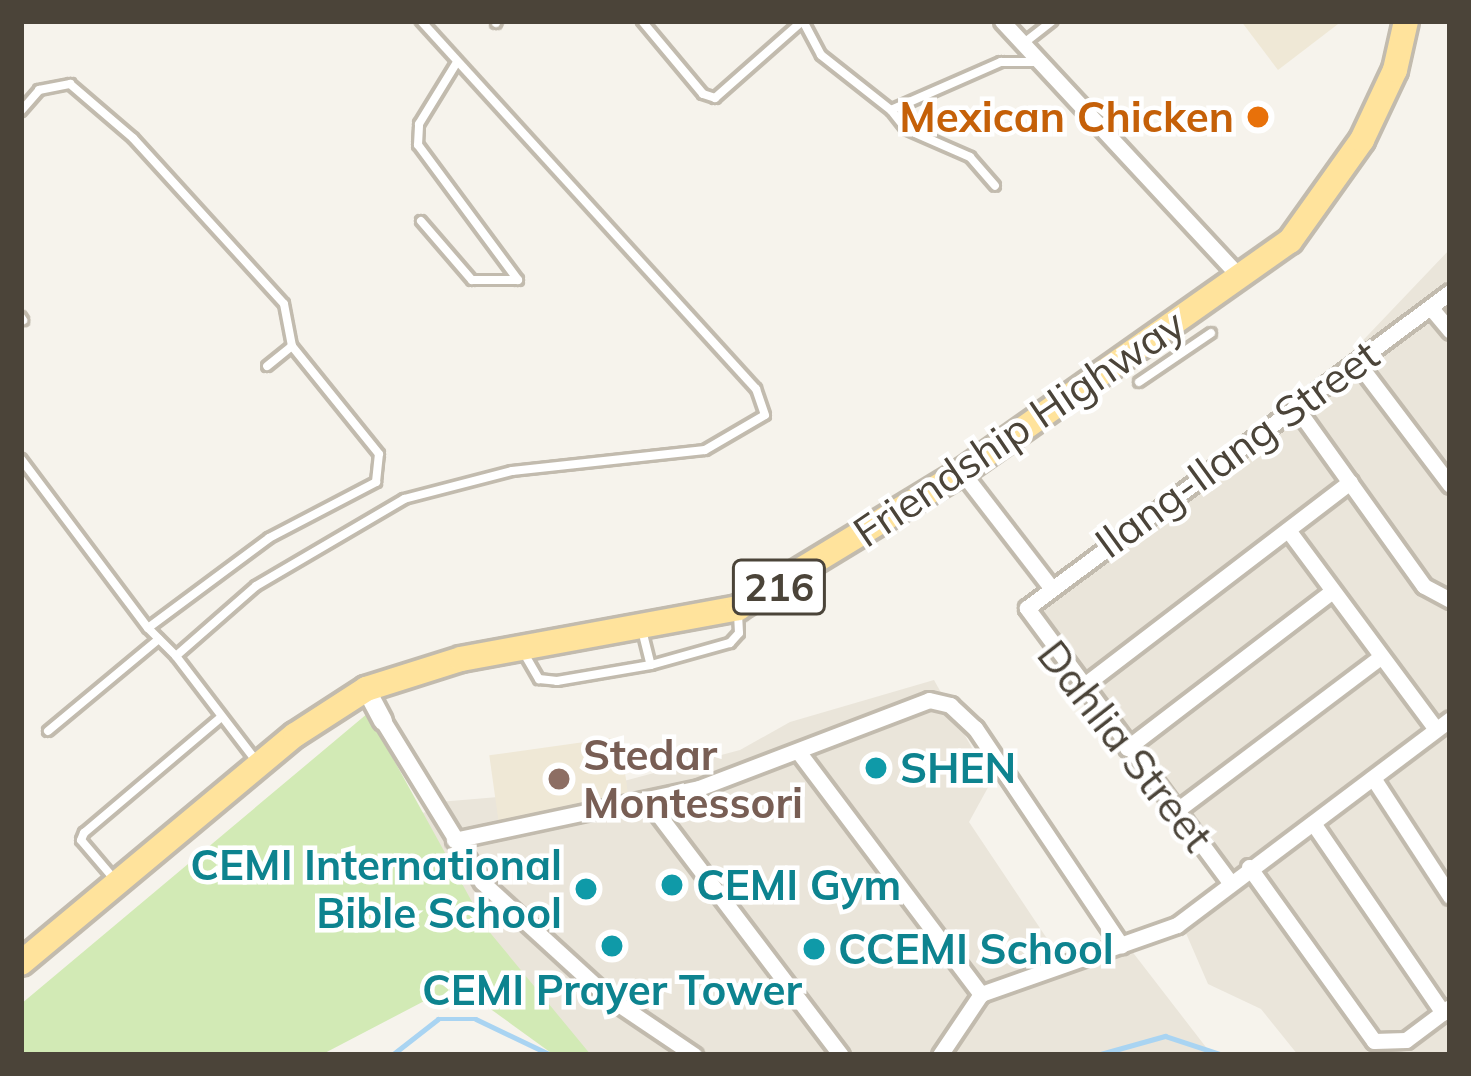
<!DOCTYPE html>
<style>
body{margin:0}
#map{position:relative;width:1471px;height:1076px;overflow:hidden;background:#f6f3ec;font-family:Mulish,sans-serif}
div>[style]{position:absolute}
.residential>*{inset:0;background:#eae5da}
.education>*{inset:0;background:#efe8d6;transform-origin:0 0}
.green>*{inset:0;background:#d2eab5}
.stream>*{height:4.5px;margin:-2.25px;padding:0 2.25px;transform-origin:2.25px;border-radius:2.25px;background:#a9d4f2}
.roads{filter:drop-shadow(3px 0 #c2bbae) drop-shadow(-3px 0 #c2bbae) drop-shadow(0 3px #c2bbae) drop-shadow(0 -3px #c2bbae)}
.service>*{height:8px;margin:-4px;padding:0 4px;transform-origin:4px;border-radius:4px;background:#fff}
.minor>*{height:15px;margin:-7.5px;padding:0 7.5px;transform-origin:7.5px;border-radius:7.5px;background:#fff}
.tertiary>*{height:18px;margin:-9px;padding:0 9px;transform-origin:9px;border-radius:9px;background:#fff}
.primary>*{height:24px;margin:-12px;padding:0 12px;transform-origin:12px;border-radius:12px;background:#ffe39c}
.dots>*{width:33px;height:33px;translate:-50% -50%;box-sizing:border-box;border:6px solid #fff;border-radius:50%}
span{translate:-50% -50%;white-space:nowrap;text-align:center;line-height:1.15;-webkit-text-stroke:9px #fff;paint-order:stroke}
.shield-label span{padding:3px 9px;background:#fff;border:3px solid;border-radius:9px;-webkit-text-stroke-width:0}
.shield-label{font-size:39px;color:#4b4439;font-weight:700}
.food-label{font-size:42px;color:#c56008;font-weight:700}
.right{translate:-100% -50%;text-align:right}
.street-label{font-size:42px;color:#4b4439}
.education-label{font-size:42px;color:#785e54;font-weight:700}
.left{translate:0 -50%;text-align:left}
.culture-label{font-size:42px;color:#0d838f;font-weight:700}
.frame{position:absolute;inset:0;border:24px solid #4b4439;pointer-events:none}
</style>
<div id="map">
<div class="residential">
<i style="clip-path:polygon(1450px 249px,1450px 1055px,1298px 1055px,1261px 1009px,1208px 984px,1182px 924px,1223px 890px,1177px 816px,1128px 764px,1034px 616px,1239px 454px,1349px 355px)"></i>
<i style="clip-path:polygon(934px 680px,991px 782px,969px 822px,1068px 970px,1131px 950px,1212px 1055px,565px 1055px,388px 819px,438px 810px,439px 802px,594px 789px,740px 750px,790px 722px)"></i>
</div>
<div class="education">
<i style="clip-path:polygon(1241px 21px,1342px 21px,1278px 70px)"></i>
<i style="left:620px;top:737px;width:66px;height:132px;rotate:82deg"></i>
</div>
<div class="green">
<i style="clip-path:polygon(368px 713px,487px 929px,591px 1055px,554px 1055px,485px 1005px,432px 997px,321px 1055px,21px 1055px,21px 1004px)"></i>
</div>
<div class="stream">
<i style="left:392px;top:1055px;width:58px;rotate:-38deg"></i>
<i style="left:438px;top:1019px;width:38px"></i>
<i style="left:476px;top:1019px;width:83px;rotate:25.6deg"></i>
<i style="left:1097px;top:1055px;width:71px;rotate:-15.6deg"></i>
<i style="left:1165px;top:1036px;width:61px;rotate:18.1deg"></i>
</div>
<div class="roads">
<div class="service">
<i style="left:642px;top:21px;width:95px;rotate:50.1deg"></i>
<i style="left:703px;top:94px;width:13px;rotate:18deg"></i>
<i style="left:715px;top:98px;width:113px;rotate:-41.4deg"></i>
<i style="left:803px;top:21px;width:38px;rotate:62deg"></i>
<i style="left:821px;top:55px;width:89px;rotate:38.2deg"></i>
<i style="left:891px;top:110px;width:120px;rotate:-23.6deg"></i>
<i style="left:1001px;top:62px;width:37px"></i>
<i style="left:496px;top:23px;width:2px;rotate:-63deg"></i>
<i style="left:1024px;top:43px;width:36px;rotate:-38deg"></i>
<i style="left:891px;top:110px;width:24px;rotate:52deg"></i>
<i style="left:906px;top:129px;width:70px;rotate:23.6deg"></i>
<i style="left:970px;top:157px;width:38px;rotate:49deg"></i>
<i style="left:21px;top:111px;width:28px;rotate:-49deg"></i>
<i style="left:39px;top:90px;width:32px;rotate:-11deg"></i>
<i style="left:70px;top:84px;width:83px;rotate:40.6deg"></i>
<i style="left:133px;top:138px;width:224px;rotate:47.7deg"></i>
<i style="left:284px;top:304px;width:43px;rotate:79.2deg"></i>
<i style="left:292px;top:346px;width:32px;rotate:141deg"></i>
<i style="left:421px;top:221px;width:78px;rotate:49.2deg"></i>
<i style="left:472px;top:280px;width:46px"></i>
<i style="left:518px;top:280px;width:168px;rotate:-126.5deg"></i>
<i style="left:418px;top:145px;width:21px;rotate:-87deg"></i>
<i style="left:419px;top:124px;width:73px;rotate:-58.5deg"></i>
<i style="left:21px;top:317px;width:4px;rotate:56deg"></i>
<i style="left:1139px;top:382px;width:87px;rotate:-34.2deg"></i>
<i style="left:21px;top:459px;width:211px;rotate:53.1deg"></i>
<i style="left:148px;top:628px;width:151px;rotate:-36.6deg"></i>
<i style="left:269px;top:538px;width:121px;rotate:-27.6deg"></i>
<i style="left:376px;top:482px;width:28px;rotate:-84deg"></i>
<i style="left:379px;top:454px;width:139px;rotate:-128.9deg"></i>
<i style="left:148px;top:628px;width:40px;rotate:45deg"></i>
<i style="left:642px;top:630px;width:36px;rotate:76deg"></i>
<i style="left:525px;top:655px;width:28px;rotate:60deg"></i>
<i style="left:539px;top:679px;width:18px;rotate:6deg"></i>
<i style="left:557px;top:681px;width:95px;rotate:-9.7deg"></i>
<i style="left:651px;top:665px;width:82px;rotate:-15.6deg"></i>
<i style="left:730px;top:643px;width:13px;rotate:-48deg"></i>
<i style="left:739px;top:633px;width:17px;rotate:-93deg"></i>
<i style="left:48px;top:731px;width:144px;rotate:-39.7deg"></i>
<i style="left:257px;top:762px;width:133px;rotate:-127.4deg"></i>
<i style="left:176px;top:656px;width:106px;rotate:-41.2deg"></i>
<i style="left:256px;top:586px;width:172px;rotate:-30.4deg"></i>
<i style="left:404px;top:499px;width:112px;rotate:-14.5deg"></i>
<i style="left:512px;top:471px;width:194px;rotate:-6.2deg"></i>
<i style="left:705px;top:450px;width:69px;rotate:-30.3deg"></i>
<i style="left:765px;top:415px;width:28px;rotate:-109deg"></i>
<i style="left:756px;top:389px;width:498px;rotate:-132.3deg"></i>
<i style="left:115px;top:880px;width:52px;rotate:-130.4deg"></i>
<i style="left:81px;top:840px;width:8px;rotate:-67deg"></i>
<i style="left:84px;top:833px;width:178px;rotate:-40.2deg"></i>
</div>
<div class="minor">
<i style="left:1002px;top:21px;width:351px;rotate:47.1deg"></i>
<i style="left:1431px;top:308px;width:30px;rotate:50deg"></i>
<i style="left:1357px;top:362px;width:154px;rotate:52.9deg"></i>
<i style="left:1295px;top:406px;width:221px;rotate:54.4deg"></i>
<i style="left:1424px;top:586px;width:30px;rotate:28deg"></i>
<i style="left:962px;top:472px;width:143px;rotate:52.4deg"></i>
<i style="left:1288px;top:530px;width:247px;rotate:53.4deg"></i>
<i style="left:1083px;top:686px;width:336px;rotate:-37.4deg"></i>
<i style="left:383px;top:721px;width:189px;rotate:58.4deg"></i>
<i style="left:482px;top:882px;width:171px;rotate:42.4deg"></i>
<i style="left:608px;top:997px;width:104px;rotate:34deg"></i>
<i style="left:1127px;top:748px;width:257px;rotate:-37.4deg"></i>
<i style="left:800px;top:754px;width:301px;rotate:53deg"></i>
<i style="left:1373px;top:778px;width:141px;rotate:56.9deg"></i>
<i style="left:648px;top:801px;width:319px;rotate:52.8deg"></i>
<i style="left:1176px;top:811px;width:254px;rotate:-37deg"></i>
<i style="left:1313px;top:823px;width:230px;rotate:55.6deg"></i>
<i style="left:454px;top:840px;width:250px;rotate:-12deg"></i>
<i style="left:699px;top:788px;width:246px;rotate:-20.9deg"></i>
<i style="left:929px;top:700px;width:22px;rotate:13deg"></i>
<i style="left:950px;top:705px;width:34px;rotate:43deg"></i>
<i style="left:975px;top:728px;width:262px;rotate:56.1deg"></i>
<i style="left:1249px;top:867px;width:214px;rotate:54.3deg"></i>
<i style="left:1374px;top:1041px;width:32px;rotate:-2deg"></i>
<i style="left:1406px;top:1040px;width:55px;rotate:-36.9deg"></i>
<i style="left:1229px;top:881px;width:340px;rotate:-126.5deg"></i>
<i style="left:1027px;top:608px;width:528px;rotate:-36.76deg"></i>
<i style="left:940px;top:1055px;width:73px;rotate:-56.1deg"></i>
<i style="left:981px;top:994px;width:208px;rotate:-19.4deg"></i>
<i style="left:1177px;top:925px;width:342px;rotate:-37deg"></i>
</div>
<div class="tertiary">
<i style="left:366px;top:689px;width:36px;rotate:62deg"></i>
</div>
<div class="primary">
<i style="left:21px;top:963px;width:356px;rotate:-39.8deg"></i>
<i style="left:295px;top:735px;width:85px;rotate:-32.9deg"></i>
<i style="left:366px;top:689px;width:100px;rotate:-17.5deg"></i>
<i style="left:461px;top:659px;width:282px;rotate:-10.4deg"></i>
<i style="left:738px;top:608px;width:262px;rotate:-31.3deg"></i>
<i style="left:962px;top:472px;width:401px;rotate:-35.2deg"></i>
<i style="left:1290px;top:241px;width:124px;rotate:-54.5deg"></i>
<i style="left:1362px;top:140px;width:77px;rotate:-64.8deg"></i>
<i style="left:1395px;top:70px;width:50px;rotate:-77.3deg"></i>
</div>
</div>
<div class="dots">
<i style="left:1258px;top:117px;background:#e8710a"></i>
<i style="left:876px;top:768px;background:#0f9aa8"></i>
<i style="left:559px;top:779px;background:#8d6e63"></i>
<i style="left:672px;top:885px;background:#0f9aa8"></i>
<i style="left:586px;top:889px;background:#0f9aa8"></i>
<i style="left:612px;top:946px;background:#0f9aa8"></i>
<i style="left:814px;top:949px;background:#0f9aa8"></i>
</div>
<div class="shield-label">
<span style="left:779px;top:587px">216</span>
</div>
<div class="food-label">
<span class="right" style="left:1234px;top:117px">Mexican Chicken</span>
</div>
<div class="street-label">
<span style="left:1019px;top:428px;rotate:-34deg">Friendship Highway</span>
<span style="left:1237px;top:449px;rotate:-36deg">Ilang-Ilang Street</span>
<span style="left:1125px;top:746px;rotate:52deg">Dahlia Street</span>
</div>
<div class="education-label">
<span class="left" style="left:583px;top:779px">Stedar<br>Montessori</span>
</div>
<div class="culture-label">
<span class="left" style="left:900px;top:768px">SHEN</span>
<span class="right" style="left:562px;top:889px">CEMI International<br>Bible School</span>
<span class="left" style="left:696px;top:885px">CEMI Gym</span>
<span class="left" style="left:838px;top:949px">CCEMI School</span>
<span style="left:612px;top:990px">CEMI Prayer Tower</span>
</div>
<div class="frame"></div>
</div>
